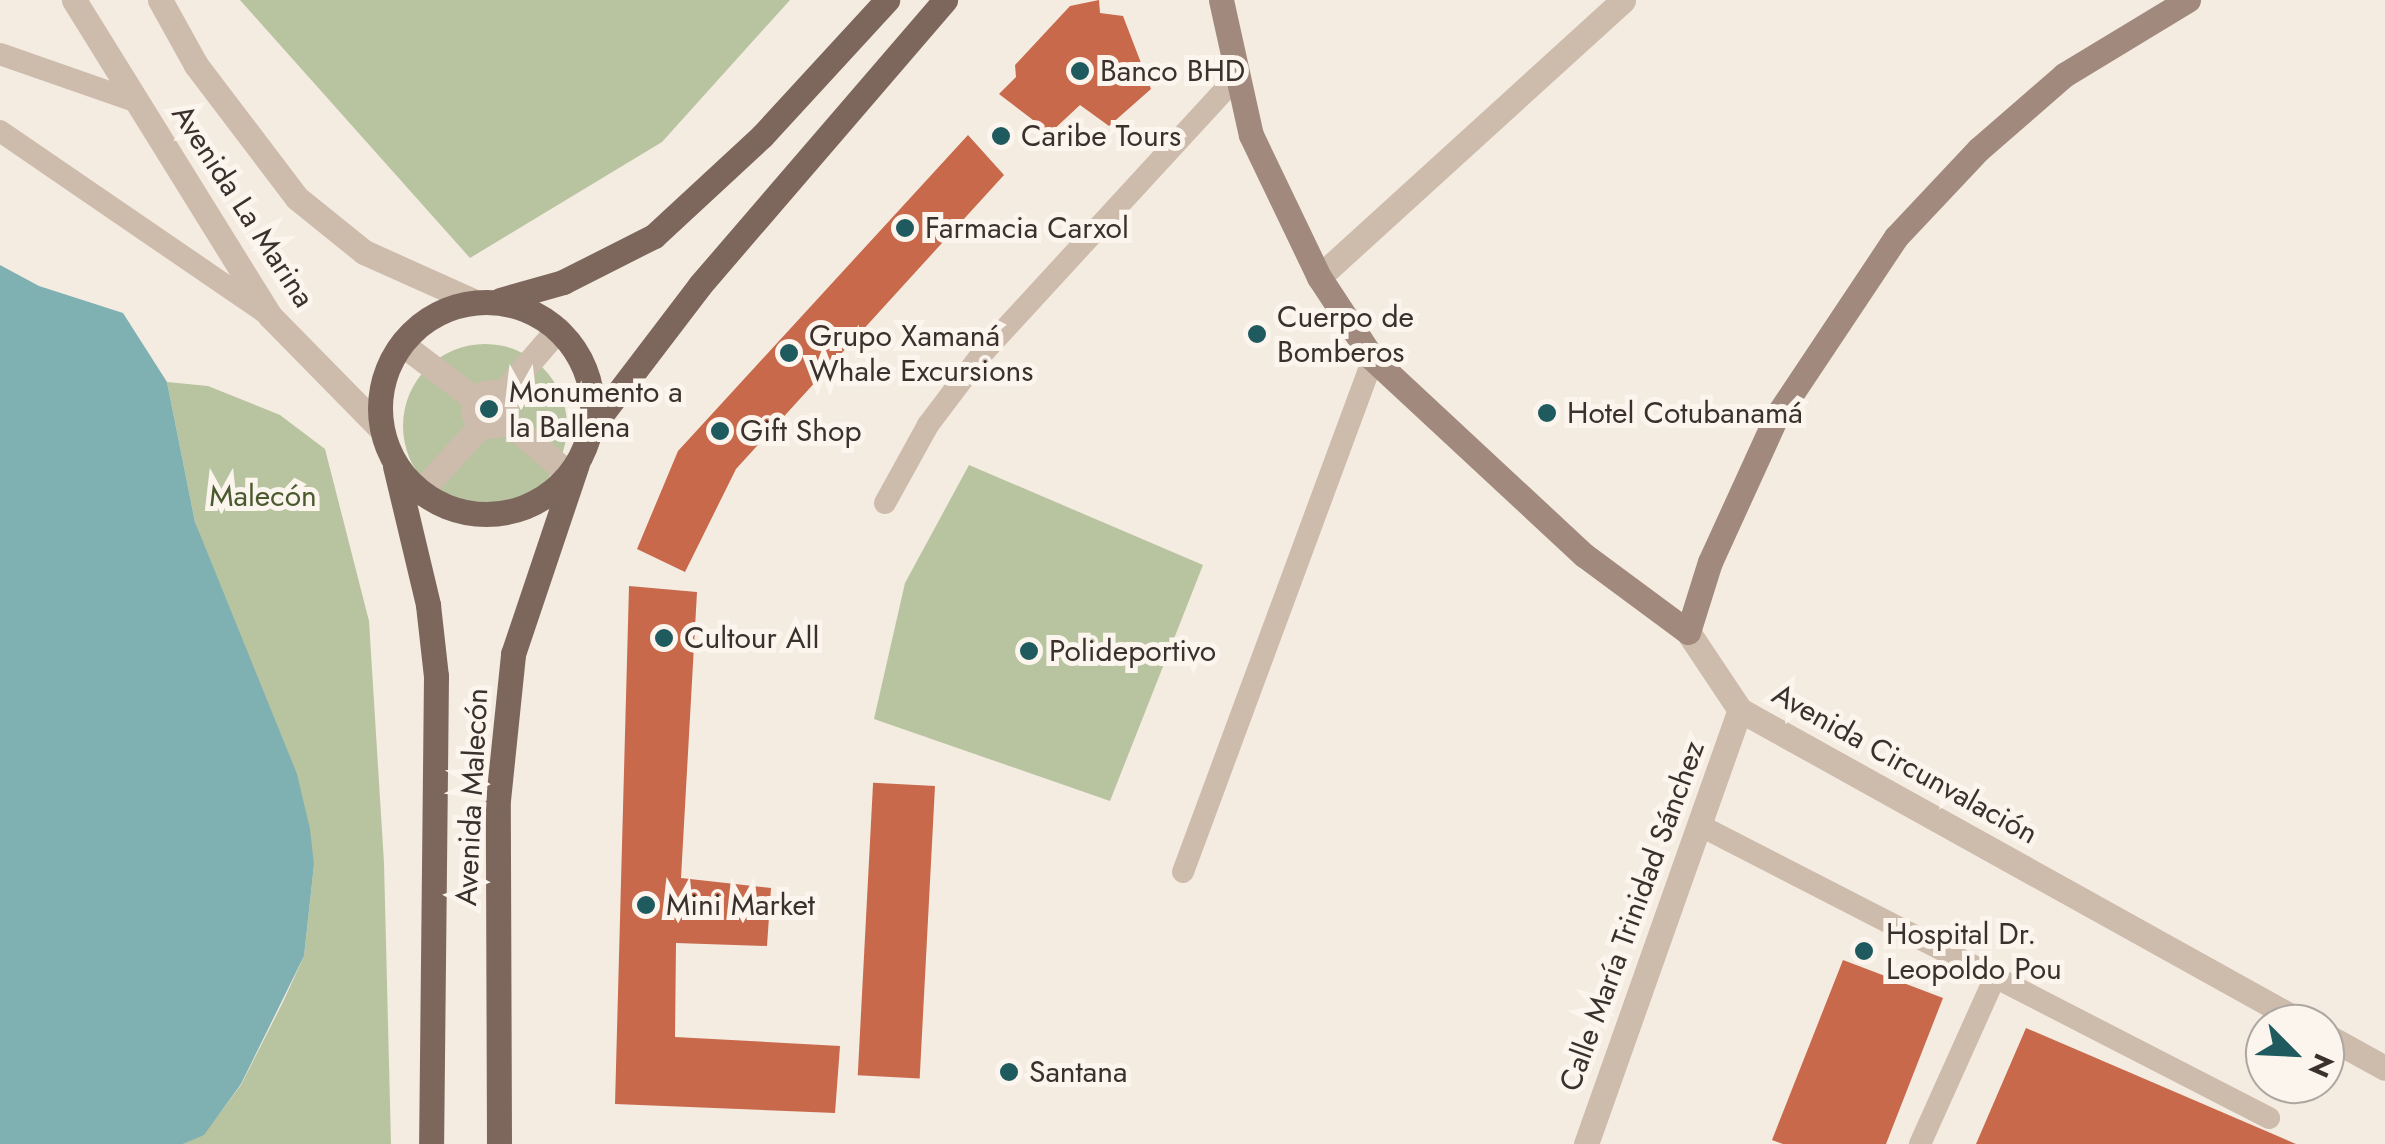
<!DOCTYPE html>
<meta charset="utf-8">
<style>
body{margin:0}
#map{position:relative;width:2385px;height:1144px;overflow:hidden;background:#f4ebe1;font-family:Jost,sans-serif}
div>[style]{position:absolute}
.green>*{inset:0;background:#b8c4a0}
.round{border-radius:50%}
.water>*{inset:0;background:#7fb0b2}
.building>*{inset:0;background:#c8694b;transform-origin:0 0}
.lane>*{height:22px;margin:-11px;padding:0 11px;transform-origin:11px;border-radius:11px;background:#cdbbac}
.street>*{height:25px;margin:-12.5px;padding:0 12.5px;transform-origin:12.5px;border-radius:12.5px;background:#cdbbac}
.street>.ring{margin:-12.5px;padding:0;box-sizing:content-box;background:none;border:25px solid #cdbbac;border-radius:50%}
.secondary>*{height:25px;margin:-12.5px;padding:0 12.5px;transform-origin:12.5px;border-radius:12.5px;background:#a18a7d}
.primary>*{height:25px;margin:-12.5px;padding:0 12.5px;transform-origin:12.5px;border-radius:12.5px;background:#7d675c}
.primary>.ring{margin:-12.5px;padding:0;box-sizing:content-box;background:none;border:25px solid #7d675c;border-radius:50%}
.dots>*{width:28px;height:28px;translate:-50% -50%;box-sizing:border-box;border:5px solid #fbf5ee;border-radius:50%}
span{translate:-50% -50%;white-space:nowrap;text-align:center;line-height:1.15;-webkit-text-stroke:10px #fbf5ee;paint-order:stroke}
.poi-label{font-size:30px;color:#3b302b}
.left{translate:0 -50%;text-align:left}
.street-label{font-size:30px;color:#3b302b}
.park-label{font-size:30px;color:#4a5a2e}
.north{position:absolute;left:2245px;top:1004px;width:100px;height:100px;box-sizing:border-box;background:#fbf5ee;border:2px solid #aea6a0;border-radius:50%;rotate:114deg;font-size:28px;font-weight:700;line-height:40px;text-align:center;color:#3b302b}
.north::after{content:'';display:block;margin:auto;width:35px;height:45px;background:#1f5a5e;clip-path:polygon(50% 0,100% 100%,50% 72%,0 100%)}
</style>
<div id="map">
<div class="green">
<i style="clip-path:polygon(240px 0,790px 0,662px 142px,470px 258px)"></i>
<i class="round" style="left:403px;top:344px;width:164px;height:164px"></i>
<i style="clip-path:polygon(167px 382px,208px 386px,280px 415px,325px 449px,369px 621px,384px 863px,391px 1144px,183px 1144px,204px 1134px,241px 1085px,283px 1002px,304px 956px,314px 865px,195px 522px)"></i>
<i style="clip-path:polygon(969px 465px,1203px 565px,1110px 801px,874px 719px,905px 583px)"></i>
</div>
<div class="water">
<i style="clip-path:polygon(0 265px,39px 286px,123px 313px,167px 382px,195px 522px,297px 774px,310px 829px,314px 865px,304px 956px,241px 1084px,204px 1135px,183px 1144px,0 1144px)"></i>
</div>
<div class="building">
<i style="clip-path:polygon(1099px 0,1100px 13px,1123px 16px,1151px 89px,1109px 126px,1080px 105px,1050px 133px,999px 94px,1016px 77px,1015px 65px,1070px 6px)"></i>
<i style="clip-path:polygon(968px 135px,1004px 175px,736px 469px,685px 572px,637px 549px,678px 451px)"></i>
<i style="clip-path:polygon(629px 586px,697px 592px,681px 878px,771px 888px,767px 946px,676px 943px,675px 1037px,840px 1046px,835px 1113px,615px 1104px)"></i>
<i style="left:935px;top:786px;width:293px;height:62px;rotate:93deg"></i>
<i style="clip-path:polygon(1843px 960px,1943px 998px,1886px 1144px,1783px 1144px,1772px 1140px)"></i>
<i style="clip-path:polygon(2026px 1028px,2296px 1144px,1976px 1144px)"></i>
</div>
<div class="lane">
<i style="left:0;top:54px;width:146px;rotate:19.2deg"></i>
<i style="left:0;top:131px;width:324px;rotate:34.4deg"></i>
<i style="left:885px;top:503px;width:89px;rotate:-61.1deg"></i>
<i style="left:928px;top:425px;width:88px;rotate:-52.9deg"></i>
<i style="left:981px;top:355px;width:378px;rotate:-47.4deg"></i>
<i style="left:1699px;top:825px;width:641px;rotate:27.2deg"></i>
<i style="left:1183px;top:872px;width:547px;rotate:-69.68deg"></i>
<i style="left:1920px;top:1144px;width:181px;rotate:-65.8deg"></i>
</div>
<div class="street">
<i style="left:74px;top:0;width:372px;rotate:58.2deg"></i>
<i style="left:270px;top:316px;width:158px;rotate:45.5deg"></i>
<i style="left:160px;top:0;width:74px;rotate:61deg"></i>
<i style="left:196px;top:65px;width:167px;rotate:52.8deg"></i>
<i style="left:297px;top:198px;width:86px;rotate:38.9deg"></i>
<i style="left:364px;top:252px;width:120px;rotate:24.2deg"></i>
<i style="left:1319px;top:277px;width:411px;rotate:-42.3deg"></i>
<i style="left:402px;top:344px;width:93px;rotate:37.1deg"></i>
<i class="ring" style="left:473px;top:392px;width:9px;height:9px"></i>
<i style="left:501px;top:395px;width:87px;rotate:-49.2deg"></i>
<i style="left:504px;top:419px;width:85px;rotate:40.2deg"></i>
<i style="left:419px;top:493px;width:93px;rotate:-47.6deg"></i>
<i style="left:1688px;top:632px;width:94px;rotate:56.3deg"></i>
<i style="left:1740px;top:710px;width:646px;rotate:29.06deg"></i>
<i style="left:2325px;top:1035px;width:68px;rotate:28.8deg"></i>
<i style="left:1586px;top:1144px;width:461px;rotate:-70.5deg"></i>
</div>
<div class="secondary">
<i style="left:1221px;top:0;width:138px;rotate:77.5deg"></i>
<i style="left:1251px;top:135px;width:157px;rotate:64.4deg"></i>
<i style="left:1319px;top:277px;width:98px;rotate:56.6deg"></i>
<i style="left:1373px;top:359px;width:288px;rotate:42.9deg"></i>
<i style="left:1584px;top:555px;width:129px;rotate:36.5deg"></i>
<i style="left:1688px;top:632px;width:73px;rotate:-72.6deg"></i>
<i style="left:1710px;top:562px;width:159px;rotate:-65.5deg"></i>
<i style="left:1776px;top:417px;width:216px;rotate:-56.3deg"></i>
<i style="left:1896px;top:237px;width:121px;rotate:-46.7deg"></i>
<i style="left:1979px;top:149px;width:113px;rotate:-41deg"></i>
<i style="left:2064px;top:75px;width:145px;rotate:-31.2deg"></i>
</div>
<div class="primary">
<i style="left:500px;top:300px;width:66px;rotate:-15.9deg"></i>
<i style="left:563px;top:282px;width:102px;rotate:-26.8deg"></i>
<i style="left:654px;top:236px;width:147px;rotate:-42.8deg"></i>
<i style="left:762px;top:136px;width:185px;rotate:-47.4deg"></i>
<i class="ring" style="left:380px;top:302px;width:187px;height:187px"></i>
<i style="left:592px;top:427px;width:178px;rotate:-52.7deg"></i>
<i style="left:700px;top:285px;width:376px;rotate:-49.3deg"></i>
<i style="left:395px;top:466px;width:143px;rotate:76.6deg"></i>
<i style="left:428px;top:605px;width:71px;rotate:83.6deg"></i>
<i style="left:436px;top:676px;width:468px;rotate:90.6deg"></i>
<i style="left:499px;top:1144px;width:344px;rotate:-90.2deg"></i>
<i style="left:498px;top:800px;width:147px;rotate:-84.1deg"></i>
<i style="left:513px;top:654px;width:200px;rotate:-71.4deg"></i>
</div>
<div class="dots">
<i style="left:1080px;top:71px;background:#1f5a5e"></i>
<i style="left:1001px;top:136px;background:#1f5a5e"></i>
<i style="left:905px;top:228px;background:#1f5a5e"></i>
<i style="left:1257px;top:334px;background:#1f5a5e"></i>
<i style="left:789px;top:353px;background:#1f5a5e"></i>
<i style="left:489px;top:409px;background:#1f5a5e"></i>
<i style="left:1547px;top:413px;background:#1f5a5e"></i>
<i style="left:720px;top:431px;background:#1f5a5e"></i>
<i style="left:664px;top:638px;background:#1f5a5e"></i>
<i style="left:1029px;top:651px;background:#1f5a5e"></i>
<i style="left:646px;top:905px;background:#1f5a5e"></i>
<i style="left:1864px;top:951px;background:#1f5a5e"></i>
<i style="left:1009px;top:1072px;background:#1f5a5e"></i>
</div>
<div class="poi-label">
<span class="left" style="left:1100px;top:71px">Banco BHD</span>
<span class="left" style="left:1021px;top:136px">Caribe Tours</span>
<span class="left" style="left:925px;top:228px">Farmacia Carxol</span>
<span class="left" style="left:1277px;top:334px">Cuerpo de<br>Bomberos</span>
<span class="left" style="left:809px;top:353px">Grupo Xamaná<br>Whale Excursions</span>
<span class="left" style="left:509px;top:409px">Monumento a<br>la Ballena</span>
<span class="left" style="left:1567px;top:413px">Hotel Cotubanamá</span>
<span class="left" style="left:740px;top:431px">Gift Shop</span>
<span class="left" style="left:684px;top:638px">Cultour All</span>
<span class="left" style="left:1049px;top:651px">Polideportivo</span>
<span class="left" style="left:666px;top:905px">Mini Market</span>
<span class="left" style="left:1886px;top:951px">Hospital Dr.<br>Leopoldo Pou</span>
<span class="left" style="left:1029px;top:1072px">Santana</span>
</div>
<div class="street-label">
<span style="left:243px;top:206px;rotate:57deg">Avenida La Marina</span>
<span style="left:1905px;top:764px;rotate:29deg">Avenida Circunvalación</span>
<span style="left:472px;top:797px;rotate:-87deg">Avenida Malecón</span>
<span style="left:1632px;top:916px;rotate:-70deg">Calle María Trinidad Sánchez</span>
</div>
<div class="park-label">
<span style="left:263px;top:496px">Malecón</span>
</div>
<div class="north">N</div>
</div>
